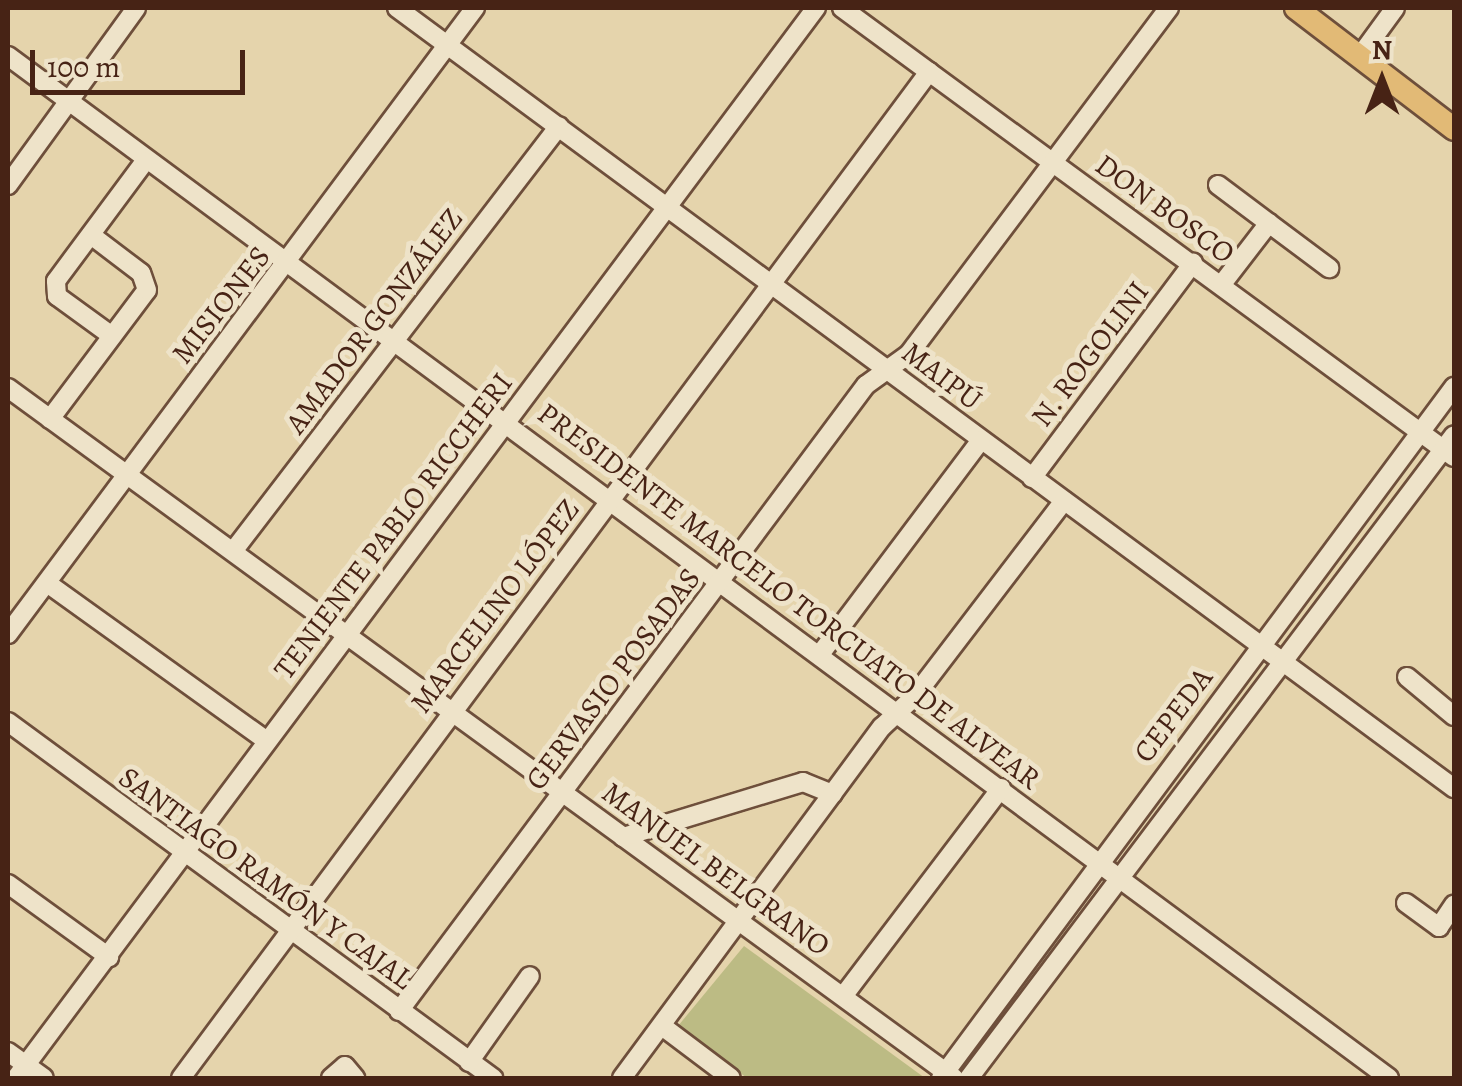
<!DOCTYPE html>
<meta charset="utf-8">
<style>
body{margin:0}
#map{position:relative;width:1462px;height:1086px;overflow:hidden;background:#e5d4ac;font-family:Alegreya,serif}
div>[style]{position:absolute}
.green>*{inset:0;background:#bcbb84}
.roads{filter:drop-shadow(2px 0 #6e4f3b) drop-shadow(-2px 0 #6e4f3b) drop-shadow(0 2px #6e4f3b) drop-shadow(0 -2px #6e4f3b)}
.minor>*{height:18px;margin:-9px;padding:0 9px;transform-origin:9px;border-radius:9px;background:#eee3c9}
.major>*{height:22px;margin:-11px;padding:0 11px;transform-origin:11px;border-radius:11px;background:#e2ba76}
span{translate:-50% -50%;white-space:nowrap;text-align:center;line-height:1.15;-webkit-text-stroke:10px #eee3c9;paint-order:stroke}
.street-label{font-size:30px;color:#472315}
.frame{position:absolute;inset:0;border:10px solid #472315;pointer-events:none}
.north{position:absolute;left:1332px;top:30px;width:100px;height:100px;-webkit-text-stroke:8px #eee3c9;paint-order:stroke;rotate:0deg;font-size:28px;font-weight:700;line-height:40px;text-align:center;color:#472315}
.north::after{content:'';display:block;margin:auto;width:35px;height:45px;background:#472315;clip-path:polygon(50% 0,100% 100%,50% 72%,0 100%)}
.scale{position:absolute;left:30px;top:50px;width:215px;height:45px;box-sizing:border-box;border:5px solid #472315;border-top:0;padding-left:12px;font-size:30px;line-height:35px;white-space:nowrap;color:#472315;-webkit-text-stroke:8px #eee3c9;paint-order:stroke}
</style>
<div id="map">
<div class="green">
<i style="clip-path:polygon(744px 946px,925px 1078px,747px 1078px,678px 1026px)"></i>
</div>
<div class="roads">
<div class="minor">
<i style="left:397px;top:8px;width:1314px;rotate:36.43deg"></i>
<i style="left:842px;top:8px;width:759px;rotate:36.27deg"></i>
<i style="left:8px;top:56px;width:1718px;rotate:36.5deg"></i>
<i style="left:1360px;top:56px;width:59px;rotate:-53.9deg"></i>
<i style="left:8px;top:185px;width:218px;rotate:-54.1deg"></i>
<i style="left:1218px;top:185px;width:139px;rotate:36.8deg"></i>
<i style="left:1222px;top:284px;width:77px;rotate:-52.4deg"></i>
<i style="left:112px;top:336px;width:68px;rotate:-144deg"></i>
<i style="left:57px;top:296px;width:15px;rotate:-94deg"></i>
<i style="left:56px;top:281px;width:149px;rotate:-53.4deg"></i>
<i style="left:8px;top:388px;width:1171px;rotate:36.11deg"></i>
<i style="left:50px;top:419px;width:161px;rotate:-53.1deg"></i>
<i style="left:147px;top:290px;width:18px;rotate:-109deg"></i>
<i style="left:141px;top:273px;width:63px;rotate:-142.8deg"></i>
<i style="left:1032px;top:478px;width:269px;rotate:-53.2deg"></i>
<i style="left:234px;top:550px;width:534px;rotate:-52.53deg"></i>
<i style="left:47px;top:583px;width:271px;rotate:35.7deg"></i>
<i style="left:8px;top:634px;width:781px;rotate:-53.28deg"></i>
<i style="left:821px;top:653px;width:266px;rotate:-53.1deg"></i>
<i style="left:1407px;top:677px;width:61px;rotate:39.7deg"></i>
<i style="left:8px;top:722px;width:602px;rotate:36.28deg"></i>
<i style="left:623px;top:837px;width:188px;rotate:-17deg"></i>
<i style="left:803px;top:782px;width:32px;rotate:22deg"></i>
<i style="left:8px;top:884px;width:125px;rotate:35.9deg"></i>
<i style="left:1406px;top:903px;width:41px;rotate:36deg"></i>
<i style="left:1439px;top:927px;width:27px;rotate:-56deg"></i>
<i style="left:844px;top:995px;width:260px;rotate:-52.8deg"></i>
<i style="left:399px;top:1011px;width:781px;rotate:-53.28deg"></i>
<i style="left:866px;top:385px;width:53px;rotate:-35.8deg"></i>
<i style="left:909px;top:354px;width:433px;rotate:-53.1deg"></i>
<i style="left:662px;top:1026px;width:86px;rotate:37deg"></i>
<i style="left:8px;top:1052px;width:44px;rotate:35.8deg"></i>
<i style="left:469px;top:1062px;width:105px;rotate:-54.7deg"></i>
<i style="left:16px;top:1078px;width:1336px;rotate:-53.22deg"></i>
<i style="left:181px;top:1078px;width:1254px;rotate:-53.37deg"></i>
<i style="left:331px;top:1078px;width:18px;rotate:-41deg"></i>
<i style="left:345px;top:1066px;width:16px;rotate:50deg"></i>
<i style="left:622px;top:1078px;width:437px;rotate:-53.5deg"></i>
<i style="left:882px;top:727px;width:44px;rotate:-43.2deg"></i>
<i style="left:914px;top:697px;width:247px;rotate:-52.6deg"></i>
<i style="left:941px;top:1078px;width:861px;rotate:-53.41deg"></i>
<i style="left:969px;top:1078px;width:805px;rotate:-52.97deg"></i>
</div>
<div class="major">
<i style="left:1296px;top:8px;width:199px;rotate:37.4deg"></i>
</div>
</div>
<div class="street-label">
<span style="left:1165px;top:209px;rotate:36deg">DON BOSCO</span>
<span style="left:221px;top:305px;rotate:-52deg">MISIONES</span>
<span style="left:374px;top:321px;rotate:-53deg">AMADOR GONZÁLEZ</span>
<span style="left:1090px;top:354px;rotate:-53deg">N. ROGOLINI</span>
<span style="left:942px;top:376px;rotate:37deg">MAIPÚ</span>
<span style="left:393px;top:526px;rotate:-53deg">TENIENTE PABLO RICCHERI</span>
<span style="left:789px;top:596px;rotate:37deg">PRESIDENTE MARCELO TORCUATO DE ALVEAR</span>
<span style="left:495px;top:606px;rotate:-53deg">MARCELINO LÓPEZ</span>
<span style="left:613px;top:679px;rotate:-53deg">GERVASIO POSADAS</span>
<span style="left:1173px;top:715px;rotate:-53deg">CEPEDA</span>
<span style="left:716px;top:869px;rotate:36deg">MANUEL BELGRANO</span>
<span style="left:266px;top:878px;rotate:36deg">SANTIAGO RAMÓN Y CAJAL</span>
</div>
<div class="frame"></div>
<div class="north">N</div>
<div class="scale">100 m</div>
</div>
